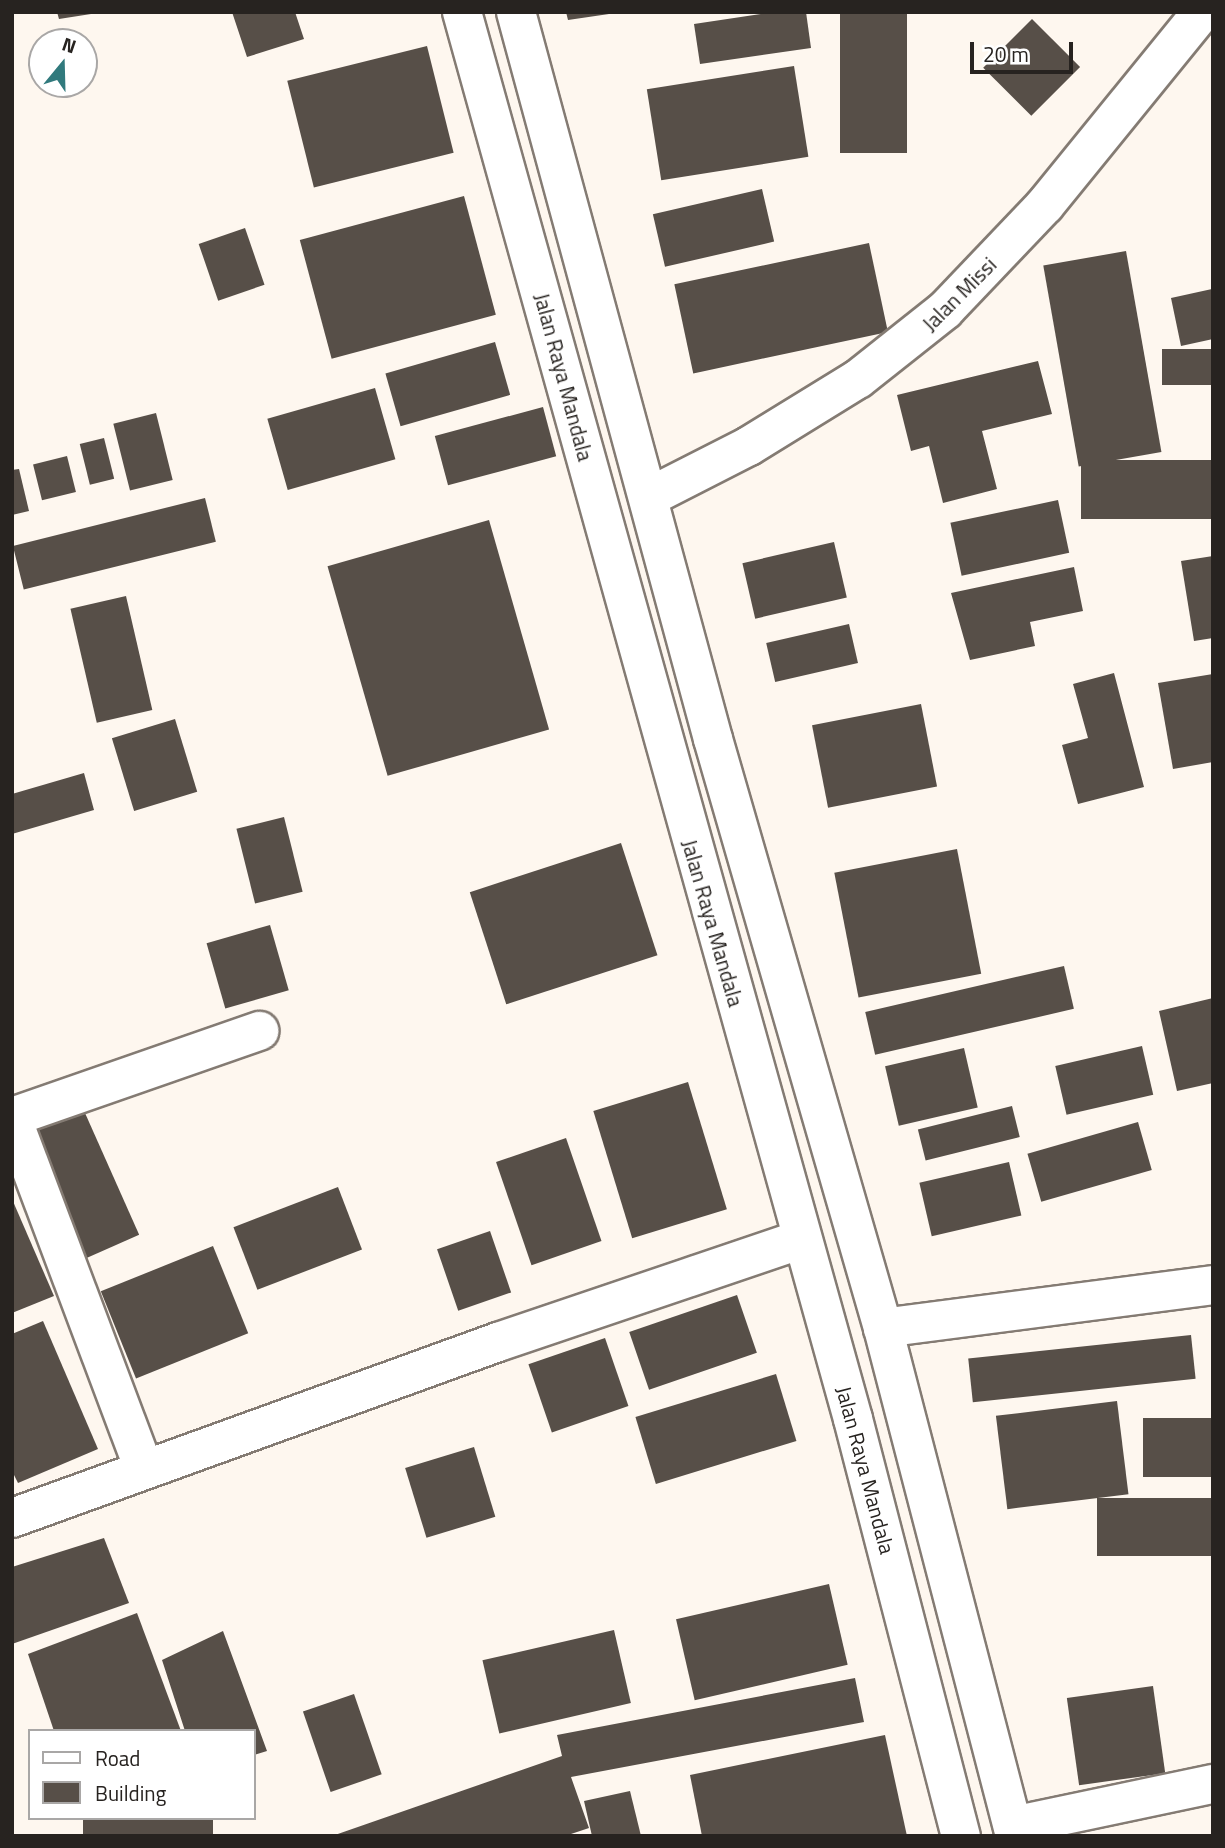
<!DOCTYPE html>
<style>
body{margin:0}
#map{position:relative;width:1225px;height:1848px;overflow:hidden;background:#fef7ef;font-family:"Titillium Web",sans-serif}
div>[style]{position:absolute}
.building>*{inset:0;background:#574f48;transform-origin:0 0}
.roads{filter:drop-shadow(2px 0 #847b73) drop-shadow(-2px 0 #847b73) drop-shadow(0 2px #847b73) drop-shadow(0 -2px #847b73)}
.minor>*{height:38px;margin:-19px;padding:0 19px;transform-origin:19px;border-radius:19px;background:#fff}
.highway>*{height:38px;margin:-19px;padding:0 19px;transform-origin:19px;border-radius:19px;background:#fff}
span{translate:-50% -50%;white-space:nowrap;text-align:center;line-height:1.15;-webkit-text-stroke:7px #fff;paint-order:stroke}
.street-label{font-size:21px;color:#272320}
.frame{position:absolute;inset:0;border:14px solid #272320;pointer-events:none}
.legend{position:absolute;left:28px;top:1729px;width:228px;height:91px;box-sizing:border-box;background:#fff;border:2px solid #a9a7a6;margin:0;padding:9px 12px;list-style:none;font-size:21px;color:#272320}
.legend li{display:flex;align-items:center;gap:14px;height:35px}
.legend b{width:35px;border:2px solid #a9a7a6}
.north{position:absolute;left:28px;top:28px;width:70px;height:70px;box-sizing:border-box;background:#fff;border:2px solid #a9a7a6;border-radius:50%;rotate:19deg;font-size:19px;font-weight:700;line-height:28px;text-align:center;color:#272320}
.north::after{content:'';display:block;margin:auto;width:24px;height:32px;background:#317a7d;clip-path:polygon(50% 0,100% 100%,50% 72%,0 100%)}
.scale{position:absolute;left:970px;top:42px;width:103px;height:32px;box-sizing:border-box;border:4px solid #272320;border-top:0;padding-left:9px;font-size:21px;line-height:24px;white-space:nowrap;color:#272320;-webkit-text-stroke:5px #fff;paint-order:stroke}
</style>
<div id="map">
<div class="building">
<i style="clip-path:polygon(57px 12px,91px 12px,91px 14px,59px 19px)"></i>
<i style="clip-path:polygon(232px 12px,295px 12px,304px 39px,247px 57px)"></i>
<i style="clip-path:polygon(566px 12px,609px 12px,609px 14px,568px 20px)"></i>
<i style="clip-path:polygon(774px 12px,806px 12px,811px 48px,700px 64px,694px 24px)"></i>
<i style="left:840px;top:12px;width:67px;height:141px"></i>
<i style="left:1032px;top:19px;width:68px;height:69px;rotate:45deg"></i>
<i style="left:427px;top:46px;width:110px;height:144px;rotate:76deg"></i>
<i style="left:794px;top:66px;width:92px;height:149px;rotate:81deg"></i>
<i style="left:762px;top:189px;width:54px;height:112px;rotate:77deg"></i>
<i style="left:464px;top:196px;width:123px;height:170px;rotate:75deg"></i>
<i style="left:245px;top:228px;width:60px;height:49px;rotate:71deg"></i>
<i style="left:869px;top:243px;width:91px;height:199px;rotate:78deg"></i>
<i style="left:1126px;top:251px;width:204px;height:84px;rotate:80deg"></i>
<i style="clip-path:polygon(1212px 289px,1213px 339px,1181px 346px,1171px 298px)"></i>
<i style="left:495px;top:342px;width:55px;height:114px;rotate:74deg"></i>
<i style="left:1213px;top:349px;width:36px;height:51px;rotate:90deg"></i>
<i style="clip-path:polygon(1038px 361px,1052px 414px,982px 431px,997px 489px,943px 503px,929px 446px,911px 451px,897px 395px)"></i>
<i style="left:375px;top:388px;width:74px;height:112px;rotate:74deg"></i>
<i style="left:543px;top:407px;width:51px;height:112px;rotate:75deg"></i>
<i style="left:156px;top:413px;width:69px;height:44px;rotate:76deg"></i>
<i style="left:104px;top:438px;width:42px;height:25px;rotate:76deg"></i>
<i style="left:67px;top:456px;width:37px;height:35px;rotate:76deg"></i>
<i style="left:1213px;top:460px;width:59px;height:132px;rotate:90deg"></i>
<i style="clip-path:polygon(19px 469px,29px 511px,12px 515px,12px 470px)"></i>
<i style="left:205px;top:498px;width:45px;height:198px;rotate:76deg"></i>
<i style="left:1058px;top:500px;width:54px;height:110px;rotate:78deg"></i>
<i style="left:489px;top:520px;width:218px;height:168px;rotate:74deg"></i>
<i style="left:834px;top:542px;width:57px;height:94px;rotate:77deg"></i>
<i style="clip-path:polygon(1213px 556px,1213px 638px,1194px 641px,1181px 561px)"></i>
<i style="clip-path:polygon(1074px 567px,1083px 611px,1030px 622px,1035px 646px,970px 660px,951px 593px)"></i>
<i style="left:126px;top:596px;width:117px;height:57px;rotate:77deg"></i>
<i style="left:849px;top:624px;width:40px;height:85px;rotate:77deg"></i>
<i style="clip-path:polygon(1114px 673px,1144px 787px,1078px 804px,1062px 745px,1088px 738px,1073px 684px)"></i>
<i style="clip-path:polygon(1213px 674px,1213px 762px,1173px 769px,1158px 683px)"></i>
<i style="left:921px;top:704px;width:84px;height:111px;rotate:79deg"></i>
<i style="left:175px;top:719px;width:76px;height:66px;rotate:73deg"></i>
<i style="clip-path:polygon(84px 773px,94px 810px,12px 834px,12px 794px)"></i>
<i style="left:284px;top:817px;width:77px;height:49px;rotate:76deg"></i>
<i style="left:621px;top:843px;width:118px;height:159px;rotate:72deg"></i>
<i style="left:957px;top:849px;width:127px;height:125px;rotate:79deg"></i>
<i style="left:270px;top:925px;width:68px;height:66px;rotate:74deg"></i>
<i style="left:1064px;top:966px;width:44px;height:204px;rotate:77deg"></i>
<i style="clip-path:polygon(1213px 998px,1213px 1083px,1177px 1091px,1159px 1011px)"></i>
<i style="left:1142px;top:1046px;width:50px;height:89px;rotate:77deg"></i>
<i style="left:964px;top:1048px;width:61px;height:81px;rotate:77deg"></i>
<i style="left:688px;top:1082px;width:133px;height:99px;rotate:73deg"></i>
<i style="left:81px;top:1104px;width:143px;height:60px;rotate:66deg"></i>
<i style="left:1012px;top:1106px;width:32px;height:97px;rotate:76deg"></i>
<i style="left:1138px;top:1122px;width:50px;height:115px;rotate:74deg"></i>
<i style="left:566px;top:1138px;width:109px;height:74px;rotate:71deg"></i>
<i style="left:1009px;top:1162px;width:55px;height:92px;rotate:77deg"></i>
<i style="left:338px;top:1187px;width:67px;height:112px;rotate:69deg"></i>
<i style="clip-path:polygon(12px 1199px,54px 1296px,12px 1313px)"></i>
<i style="left:490px;top:1231px;width:65px;height:56px;rotate:71deg"></i>
<i style="left:213px;top:1246px;width:94px;height:121px;rotate:68deg"></i>
<i style="left:737px;top:1295px;width:61px;height:114px;rotate:71deg"></i>
<i style="clip-path:polygon(43px 1321px,98px 1449px,18px 1483px,12px 1471px,12px 1334px)"></i>
<i style="left:1191px;top:1335px;width:44px;height:224px;rotate:84deg"></i>
<i style="left:605px;top:1338px;width:72px;height:81px;rotate:71deg"></i>
<i style="left:776px;top:1374px;width:70px;height:147px;rotate:73deg"></i>
<i style="left:1117px;top:1401px;width:94px;height:122px;rotate:83deg"></i>
<i style="left:1213px;top:1418px;width:59px;height:70px;rotate:90deg"></i>
<i style="left:474px;top:1447px;width:73px;height:72px;rotate:73deg"></i>
<i style="left:1213px;top:1498px;width:58px;height:116px;rotate:90deg"></i>
<i style="clip-path:polygon(104px 1538px,129px 1603px,12px 1644px,12px 1567px)"></i>
<i style="left:829px;top:1584px;width:83px;height:157px;rotate:77deg"></i>
<i style="clip-path:polygon(137px 1613px,181px 1731px,54px 1731px,28px 1654px)"></i>
<i style="left:614px;top:1630px;width:75px;height:135px;rotate:77deg"></i>
<i style="clip-path:polygon(223px 1631px,267px 1751px,254px 1755px,254px 1731px,185px 1731px,162px 1660px)"></i>
<i style="clip-path:polygon(855px 1678px,864px 1722px,571px 1777px,589px 1828px,565px 1836px,332px 1836px,562px 1756px,557px 1735px)"></i>
<i style="left:1153px;top:1686px;width:88px;height:87px;rotate:82deg"></i>
<i style="left:354px;top:1694px;width:85px;height:54px;rotate:71deg"></i>
<i style="clip-path:polygon(885px 1735px,907px 1836px,702px 1836px,690px 1775px)"></i>
<i style="clip-path:polygon(630px 1791px,641px 1836px,592px 1836px,584px 1801px)"></i>
<i style="left:83px;top:1818px;width:130px;height:19px"></i>
</div>
<div class="roads">
<div class="minor">
<i style="left:649px;top:497px;width:112px;rotate:-27deg"></i>
<i style="left:749px;top:446px;width:128px;rotate:-31.6deg"></i>
<i style="left:858px;top:379px;width:111px;rotate:-38.4deg"></i>
<i style="left:945px;top:310px;width:145px;rotate:-46.4deg"></i>
<i style="left:1045px;top:205px;width:249px;rotate:-50.9deg"></i>
<i style="left:12px;top:1117px;width:262px;rotate:-19.2deg"></i>
<i style="left:12px;top:1118px;width:375px;rotate:69.4deg"></i>
<i style="left:883px;top:1328px;width:333px;rotate:-7.4deg"></i>
<i style="left:12px;top:1518px;width:517px;rotate:-19.91deg"></i>
<i style="left:498px;top:1342px;width:321px;rotate:-18.7deg"></i>
<i style="left:1013px;top:1826px;width:204px;rotate:-11.9deg"></i>
</div>
<div class="highway">
<i style="left:462px;top:12px;width:1460px;rotate:74.47deg"></i>
<i style="left:853px;top:1419px;width:431px;rotate:75.5deg"></i>
<i style="left:516px;top:12px;width:753px;rotate:74.84deg"></i>
<i style="left:713px;top:739px;width:613px;rotate:73.9deg"></i>
<i style="left:883px;top:1328px;width:525px;rotate:75.43deg"></i>
</div>
</div>
<div class="street-label">
<span style="left:959px;top:294px;rotate:-45deg">Jalan Missi</span>
<span style="left:564px;top:377px;rotate:75deg">Jalan Raya Mandala</span>
<span style="left:713px;top:923px;rotate:74deg">Jalan Raya Mandala</span>
<span style="left:866px;top:1470px;rotate:75deg">Jalan Raya Mandala</span>
</div>
<div class="frame"></div>
<ul class="legend">
<li><b style="height:9px;background:#fff"></b>Road</li>
<li><b style="height:19px;background:#574f48"></b>Building</li>
</ul>
<div class="north">N</div>
<div class="scale">20 m</div>
</div>
